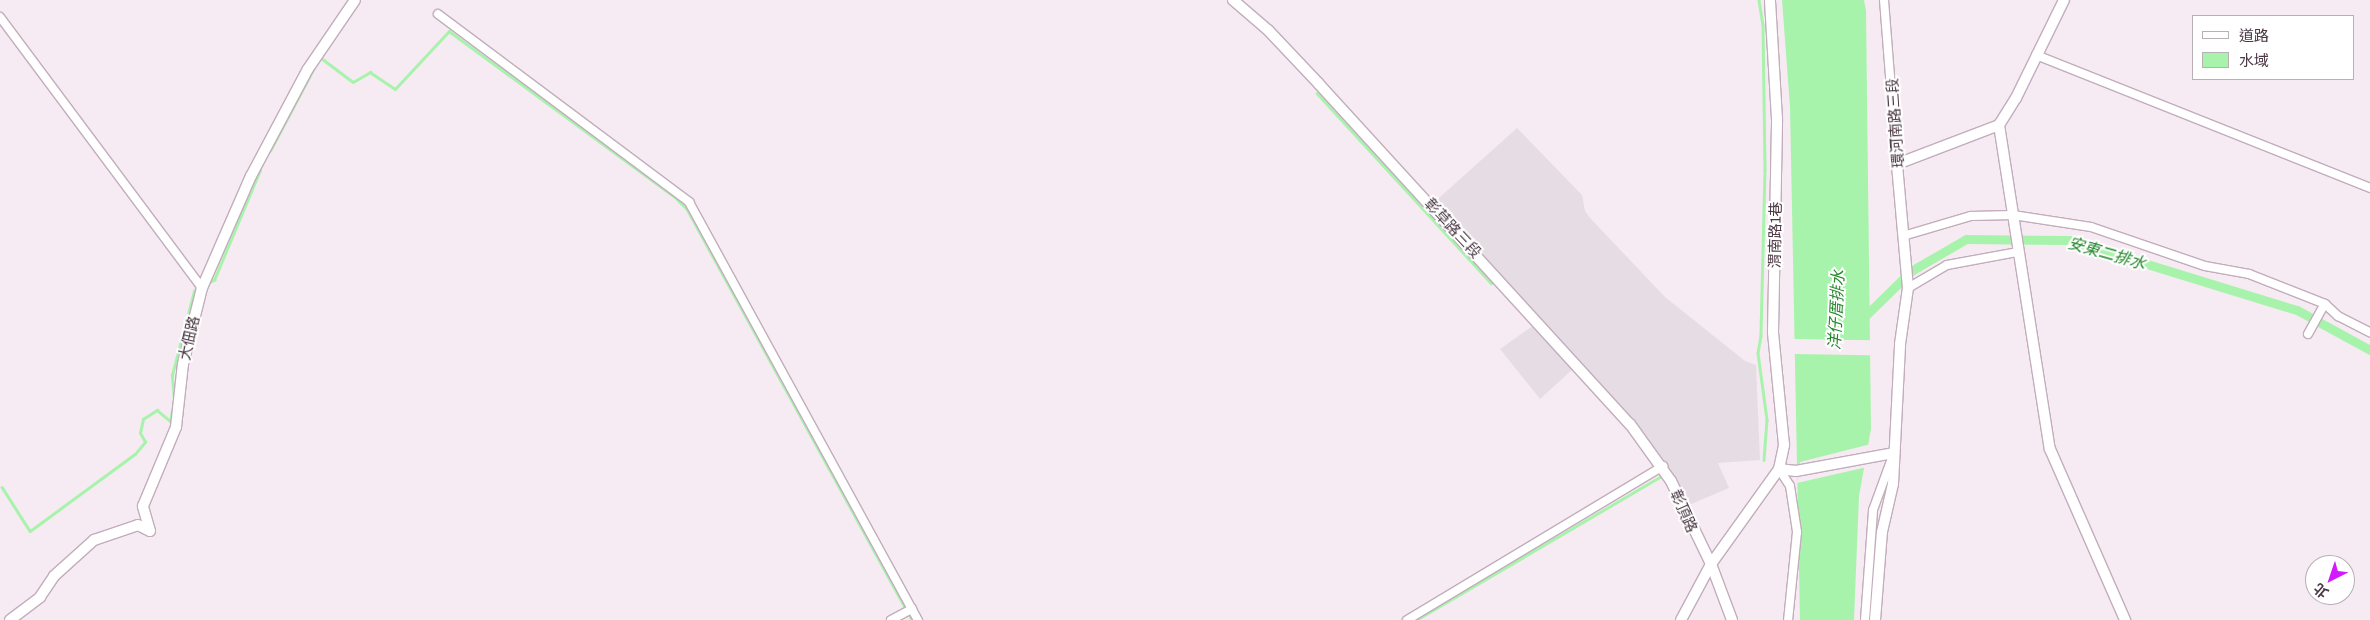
<!DOCTYPE html>
<meta charset="utf-8">
<style>
body{margin:0}
#map{position:relative;width:2370px;height:620px;overflow:hidden;background:#f6ebf2;font-family:"Archivo Narrow","Noto Sans TC",sans-serif}
div>[style]{position:absolute}
.industrial>*{inset:0;background:#e6dde4}
.water>*{inset:0;background:#a8f3ac}
.pier>*{inset:0;background:#f6ebf2;transform-origin:0 0}
.stream>*{height:2.5px;margin:-1.25px;padding:0 1.25px;transform-origin:1.25px;border-radius:1.25px;background:#a8f3ac}
.canal>*{height:9px;margin:-4.5px;padding:0 4.5px;transform-origin:4.5px;border-radius:4.5px;background:#a8f3ac}
.roads{filter:drop-shadow(1px 0 #c2adbc) drop-shadow(-1px 0 #c2adbc) drop-shadow(0 1px #c2adbc) drop-shadow(0 -1px #c2adbc)}
.minor>*{height:8px;margin:-4px;padding:0 4px;transform-origin:4px;border-radius:4px;background:#fff}
.tertiary>*{height:10px;margin:-5px;padding:0 5px;transform-origin:5px;border-radius:5px;background:#fff}
span{translate:-50% -50%;white-space:nowrap;text-align:center;line-height:1.15;-webkit-text-stroke:4px #fff;paint-order:stroke}
.street-label{font-size:15px;color:#4b3946}
.water-label{font-size:16px;color:#25882c;font-style:italic}
.legend{position:absolute;left:2192px;top:15px;width:162px;height:65px;box-sizing:border-box;background:#fff;border:1px solid #b7b0b5;margin:0;padding:6px 9px;list-style:none;font-size:15px;color:#4b3946}
.legend li{display:flex;align-items:center;gap:10px;height:25px}
.legend b{width:25px;border:1px solid #b7b0b5}
.north{position:absolute;left:2305px;top:555px;width:50px;height:50px;box-sizing:border-box;background:#fff;border:1px solid #b7b0b5;border-radius:50%;rotate:221deg;font-size:14px;font-weight:700;line-height:20px;text-align:center;color:#4b3946}
.north::after{content:'';display:block;margin:auto;width:18px;height:22px;background:#d21afe;clip-path:polygon(50% 0,100% 100%,50% 72%,0 100%)}
</style>
<div id="map">
<div class="industrial">
<i style="clip-path:polygon(1517px 128px,1582px 195px,1585px 211px,1591px 219px,1665px 297px,1745px 361px,1756px 365px,1760px 460px,1718px 463px,1729px 488px,1689px 505px,1663px 466px,1431px 205px)"></i>
<i style="clip-path:polygon(1534px 325px,1573px 369px,1540px 399px,1500px 349px)"></i>
</div>
<div class="water">
<i style="clip-path:polygon(1782px 0,1864px 0,1866px 11px,1871px 429px,1859px 496px,1854px 620px,1800px 620px,1790px 107px)"></i>
</div>
<div class="pier">
<i style="left:1794px;top:339px;width:78px;height:15px;rotate:1deg"></i>
<i style="clip-path:polygon(1871px 444px,1867px 467px,1797px 483px,1800px 462px)"></i>
</div>
<div class="stream">
<i style="left:1759px;top:0;width:25px;rotate:81deg"></i>
<i style="left:1763px;top:25px;width:145px;rotate:89.2deg"></i>
<i style="left:1765px;top:170px;width:166px;rotate:91.4deg"></i>
<i style="left:1761px;top:336px;width:17px;rotate:100deg"></i>
<i style="left:1758px;top:353px;width:68px;rotate:82.3deg"></i>
<i style="left:1767px;top:420px;width:40px;rotate:94.3deg"></i>
<i style="left:320px;top:57px;width:41px;rotate:37.1deg"></i>
<i style="left:353px;top:82px;width:20px;rotate:-30deg"></i>
<i style="left:370px;top:72px;width:30px;rotate:34deg"></i>
<i style="left:395px;top:89px;width:79px;rotate:-47deg"></i>
<i style="left:449px;top:31px;width:280px;rotate:36.3deg"></i>
<i style="left:675px;top:197px;width:17px;rotate:45deg"></i>
<i style="left:687px;top:209px;width:469px;rotate:61.3deg"></i>
<i style="left:1317px;top:93px;width:258px;rotate:47.5deg"></i>
<i style="left:270px;top:151px;width:94px;rotate:-62.1deg"></i>
<i style="left:207px;top:283px;width:8px;rotate:-23deg"></i>
<i style="left:214px;top:280px;width:119px;rotate:-67.3deg"></i>
<i style="left:2px;top:487px;width:52px;rotate:57.5deg"></i>
<i style="left:30px;top:531px;width:130px;rotate:-36.3deg"></i>
<i style="left:135px;top:454px;width:16px;rotate:-50deg"></i>
<i style="left:145px;top:442px;width:10px;rotate:-119deg"></i>
<i style="left:140px;top:433px;width:14px;rotate:-78deg"></i>
<i style="left:143px;top:419px;width:17px;rotate:-33deg"></i>
<i style="left:157px;top:410px;width:17px;rotate:40deg"></i>
<i style="left:170px;top:421px;width:21px;rotate:-79deg"></i>
<i style="left:174px;top:400px;width:25px;rotate:-95deg"></i>
<i style="left:172px;top:375px;width:87px;rotate:-75.3deg"></i>
<i style="left:194px;top:291px;width:5px;rotate:-37deg"></i>
<i style="left:1692px;top:588px;width:16px;rotate:-60deg"></i>
<i style="left:1416px;top:620px;width:284px;rotate:-30.4deg"></i>
</div>
<div class="canal">
<i style="left:1862px;top:319px;width:69px;rotate:-44.4deg"></i>
<i style="left:1911px;top:271px;width:64px;rotate:-30.2deg"></i>
<i style="left:1966px;top:239px;width:103px;rotate:0.6deg"></i>
<i style="left:2069px;top:240px;width:239px;rotate:17.1deg"></i>
<i style="left:2297px;top:310px;width:83px;rotate:28.7deg"></i>
</div>
<div class="roads">
<div class="minor">
<i style="left:1884px;top:0;width:165px;rotate:85.5deg"></i>
<i style="left:438px;top:14px;width:314px;rotate:36.8deg"></i>
<i style="left:689px;top:202px;width:477px;rotate:61.3deg"></i>
<i style="left:0;top:17px;width:338px;rotate:53.3deg"></i>
<i style="left:2036px;top:55px;width:360px;rotate:21.7deg"></i>
<i style="left:1903px;top:236px;width:71px;rotate:-16.4deg"></i>
<i style="left:1971px;top:216px;width:42px;rotate:-1.4deg"></i>
<i style="left:2013px;top:215px;width:79px;rotate:8.7deg"></i>
<i style="left:2091px;top:227px;width:120px;rotate:18.9deg"></i>
<i style="left:2205px;top:266px;width:45px;rotate:10.3deg"></i>
<i style="left:2249px;top:274px;width:82px;rotate:21.5deg"></i>
<i style="left:2325px;top:304px;width:18px;rotate:43deg"></i>
<i style="left:2338px;top:316px;width:36px;rotate:27deg"></i>
<i style="left:1908px;top:288px;width:45px;rotate:-30.5deg"></i>
<i style="left:1947px;top:265px;width:71px;rotate:-10.5deg"></i>
<i style="left:2308px;top:334px;width:29px;rotate:-61deg"></i>
<i style="left:1779px;top:469px;width:20px;rotate:57deg"></i>
<i style="left:1790px;top:486px;width:47px;rotate:81.3deg"></i>
<i style="left:1797px;top:532px;width:88px;rotate:95.8deg"></i>
<i style="left:891px;top:620px;width:24px;rotate:-28deg"></i>
<i style="left:1407px;top:620px;width:299px;rotate:-31deg"></i>
<i style="left:1865px;top:620px;width:110px;rotate:-85.8deg"></i>
<i style="left:1873px;top:510px;width:55px;rotate:-69.9deg"></i>
</div>
<div class="tertiary">
<i style="left:1233px;top:0;width:46px;rotate:40.6deg"></i>
<i style="left:1268px;top:30px;width:74px;rotate:46.6deg"></i>
<i style="left:1319px;top:84px;width:461px;rotate:47.6deg"></i>
<i style="left:1630px;top:424px;width:70px;rotate:54.3deg"></i>
<i style="left:1671px;top:481px;width:92px;rotate:64.3deg"></i>
<i style="left:1711px;top:564px;width:60px;rotate:69.4deg"></i>
<i style="left:1999px;top:125px;width:328px;rotate:81.1deg"></i>
<i style="left:2050px;top:449px;width:187px;rotate:66.3deg"></i>
<i style="left:1779px;top:469px;width:17px;rotate:7deg"></i>
<i style="left:1796px;top:471px;width:100px;rotate:-10.4deg"></i>
<i style="left:150px;top:531px;width:26px;rotate:-106deg"></i>
<i style="left:143px;top:506px;width:86px;rotate:-67.3deg"></i>
<i style="left:176px;top:427px;width:63px;rotate:-83.7deg"></i>
<i style="left:183px;top:364px;width:78px;rotate:-76deg"></i>
<i style="left:202px;top:288px;width:122px;rotate:-66.4deg"></i>
<i style="left:251px;top:176px;width:121px;rotate:-62deg"></i>
<i style="left:308px;top:69px;width:83px;rotate:-55.7deg"></i>
<i style="left:10px;top:620px;width:38px;rotate:-37deg"></i>
<i style="left:40px;top:597px;width:25px;rotate:-56deg"></i>
<i style="left:54px;top:576px;width:54px;rotate:-42deg"></i>
<i style="left:94px;top:540px;width:46px;rotate:-18.8deg"></i>
<i style="left:138px;top:525px;width:13px;rotate:27deg"></i>
<i style="left:1681px;top:620px;width:64px;rotate:-61.8deg"></i>
<i style="left:1711px;top:564px;width:117px;rotate:-54.4deg"></i>
<i style="left:1779px;top:469px;width:25px;rotate:-78deg"></i>
<i style="left:1784px;top:445px;width:114px;rotate:-95.6deg"></i>
<i style="left:1773px;top:332px;width:213px;rotate:-88.9deg"></i>
<i style="left:1777px;top:119px;width:119px;rotate:-93.4deg"></i>
<i style="left:1875px;top:620px;width:88px;rotate:-85.5deg"></i>
<i style="left:1882px;top:532px;width:49px;rotate:-77.1deg"></i>
<i style="left:1893px;top:484px;width:140px;rotate:-87.1deg"></i>
<i style="left:1900px;top:344px;width:57px;rotate:-81.9deg"></i>
<i style="left:1908px;top:288px;width:124px;rotate:-95.1deg"></i>
<i style="left:1897px;top:164px;width:109px;rotate:-20.9deg"></i>
<i style="left:1999px;top:125px;width:32px;rotate:-58deg"></i>
<i style="left:2016px;top:98px;width:109px;rotate:-63.9deg"></i>
</div>
</div>
<div class="street-label">
<span style="left:1895px;top:123px;rotate:-94deg">環河南路三段</span>
<span style="left:1453px;top:228px;rotate:47deg">彰草路三段</span>
<span style="left:1775px;top:235px;rotate:-89deg">渭南路1巷</span>
<span style="left:189px;top:338px;rotate:-77deg">大佃路</span>
<span style="left:1684px;top:511px;rotate:66deg">彰頂路</span>
</div>
<div class="water-label">
<span style="left:2107px;top:253px;rotate:16deg">安東二排水</span>
<span style="left:1836px;top:310px;rotate:-87deg">洋仔厝排水</span>
</div>
<ul class="legend">
<li><b style="height:6px;background:#fff"></b>道路</li>
<li><b style="height:14px;background:#a8f3ac"></b>水域</li>
</ul>
<div class="north">北</div>
</div>
